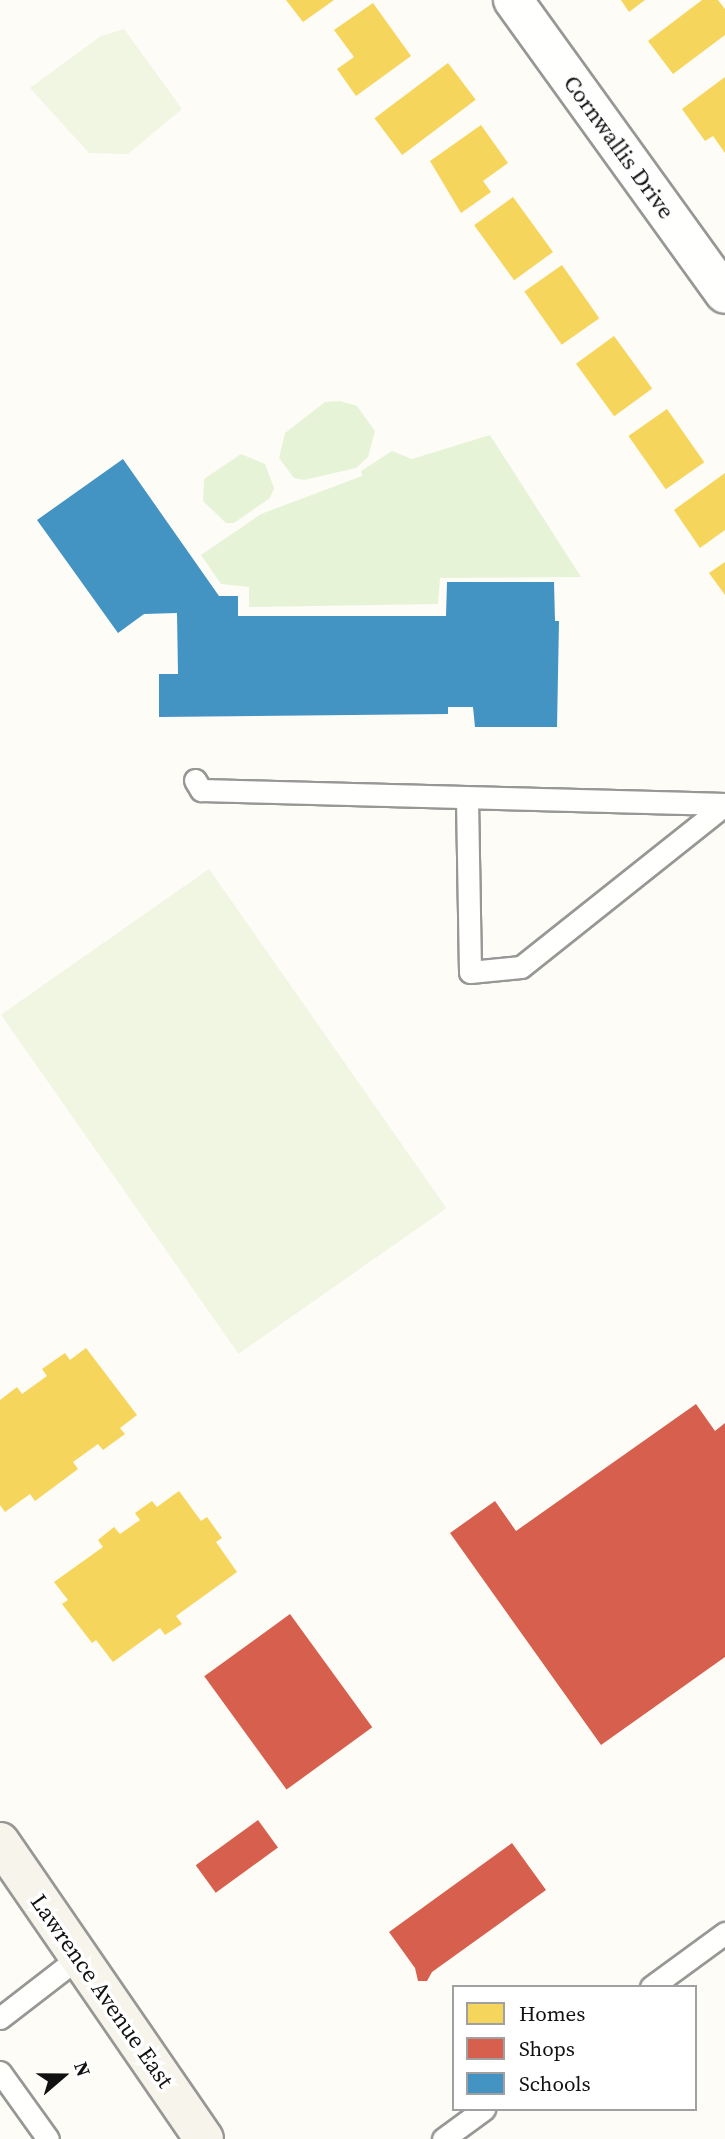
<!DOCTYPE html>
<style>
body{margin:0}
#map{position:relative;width:725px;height:2139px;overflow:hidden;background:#fdfcf7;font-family:"Source Serif 4",serif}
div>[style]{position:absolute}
.green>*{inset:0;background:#e7f3d7}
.pitch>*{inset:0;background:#f0f6e1;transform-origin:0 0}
.homes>*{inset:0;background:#f6d55c;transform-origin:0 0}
.shops>*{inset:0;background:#d6604d;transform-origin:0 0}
.schools>*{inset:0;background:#4393c3}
.roads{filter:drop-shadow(2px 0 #979795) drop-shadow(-2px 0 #979795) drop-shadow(0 2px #979795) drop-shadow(0 -2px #979795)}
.lane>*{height:21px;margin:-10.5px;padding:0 10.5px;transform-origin:10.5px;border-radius:10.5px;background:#fffffe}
.street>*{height:38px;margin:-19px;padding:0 19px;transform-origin:19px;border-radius:19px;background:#fffffe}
.secondary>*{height:38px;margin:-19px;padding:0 19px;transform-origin:19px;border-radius:19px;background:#f6f4eb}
span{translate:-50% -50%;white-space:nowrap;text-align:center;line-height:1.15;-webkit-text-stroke:7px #fff;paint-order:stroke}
.street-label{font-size:23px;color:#111}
.legend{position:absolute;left:452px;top:1985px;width:245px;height:126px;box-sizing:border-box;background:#fff;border:2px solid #a0a0a0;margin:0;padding:9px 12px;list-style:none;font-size:21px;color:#111}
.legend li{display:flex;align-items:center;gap:14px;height:35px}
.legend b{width:35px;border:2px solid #a0a0a0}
.north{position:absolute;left:28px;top:2041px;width:70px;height:70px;-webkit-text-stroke:5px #fff;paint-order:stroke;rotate:70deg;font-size:19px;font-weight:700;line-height:28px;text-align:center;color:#111}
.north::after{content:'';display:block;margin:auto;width:24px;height:32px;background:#111;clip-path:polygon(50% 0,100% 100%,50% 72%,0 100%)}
</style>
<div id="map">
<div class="green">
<i style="clip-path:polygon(340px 401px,357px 406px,375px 431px,368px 457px,356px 468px,304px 480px,294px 478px,279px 458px,285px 433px,325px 402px)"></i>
<i style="clip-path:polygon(490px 435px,581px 577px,440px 578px,438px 604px,249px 607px,249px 587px,221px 584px,201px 555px,261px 514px,362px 476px,361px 471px,392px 451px,412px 459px)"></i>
<i style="clip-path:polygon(241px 454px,265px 464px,274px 488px,270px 498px,234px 523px,226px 523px,203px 501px,204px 479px)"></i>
</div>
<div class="pitch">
<i style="clip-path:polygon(124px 29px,182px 109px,128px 154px,89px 153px,30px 88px,101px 36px)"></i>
<i style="left:209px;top:869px;width:414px;height:254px;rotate:55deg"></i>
</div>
<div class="homes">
<i style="clip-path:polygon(286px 0,334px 0,303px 22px)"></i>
<i style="clip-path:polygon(621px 0,645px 0,629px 12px)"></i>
<i style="clip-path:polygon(702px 0,718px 0,725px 9px,725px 35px,673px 74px,648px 41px)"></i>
<i style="clip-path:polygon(373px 3px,411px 56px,356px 96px,337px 69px,354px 57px,334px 30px)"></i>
<i style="left:448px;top:63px;width:46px;height:92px;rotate:53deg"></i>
<i style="clip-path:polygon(725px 77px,725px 153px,713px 136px,705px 141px,682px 109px)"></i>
<i style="clip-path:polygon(481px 125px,508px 163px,483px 181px,491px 192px,461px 213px,430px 161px)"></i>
<i style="left:513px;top:197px;width:68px;height:48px;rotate:54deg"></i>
<i style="left:562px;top:265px;width:65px;height:46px;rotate:55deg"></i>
<i style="left:614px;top:336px;width:65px;height:47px;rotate:54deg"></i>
<i style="left:667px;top:409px;width:65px;height:47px;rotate:55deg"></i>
<i style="clip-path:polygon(725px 473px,725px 530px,700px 548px,674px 510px)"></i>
<i style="clip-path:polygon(725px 562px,725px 595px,709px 573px)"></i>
<i style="clip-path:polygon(86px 1348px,137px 1415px,120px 1428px,125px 1434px,103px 1450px,98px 1444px,73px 1462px,78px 1469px,35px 1501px,30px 1494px,5px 1512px,0 1505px,0 1400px,17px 1387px,22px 1394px,47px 1376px,42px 1369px,65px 1353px,70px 1360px)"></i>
<i style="clip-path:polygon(179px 1491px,201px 1521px,207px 1517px,222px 1538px,216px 1542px,237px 1572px,176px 1616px,182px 1624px,165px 1635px,160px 1628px,113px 1662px,96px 1640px,92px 1643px,62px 1604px,68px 1600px,54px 1582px,103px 1547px,98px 1540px,114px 1527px,120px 1534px,140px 1520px,135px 1513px,152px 1501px,157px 1507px)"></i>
</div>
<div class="shops">
<i style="clip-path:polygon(696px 1404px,715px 1431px,725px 1423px,725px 1657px,601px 1745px,450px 1533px,495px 1501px,516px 1531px)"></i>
<i style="left:290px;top:1614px;width:140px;height:106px;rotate:54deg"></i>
<i style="left:258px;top:1820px;width:34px;height:77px;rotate:54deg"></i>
<i style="clip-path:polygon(512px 1843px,546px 1890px,432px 1972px,427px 1981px,418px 1981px,415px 1968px,389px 1932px)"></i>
</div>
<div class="schools">
<i style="clip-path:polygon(123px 459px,219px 596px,238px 596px,238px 616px,446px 616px,447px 582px,554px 582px,555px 621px,559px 621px,557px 727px,475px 727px,473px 707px,448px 707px,448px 714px,159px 717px,159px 674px,178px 674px,177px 613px,144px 614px,118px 633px,37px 520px)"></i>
</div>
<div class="roads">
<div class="lane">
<i style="left:195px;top:780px;width:12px;rotate:59deg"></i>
<i style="left:201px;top:790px;width:524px;rotate:1.53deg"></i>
<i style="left:467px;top:799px;width:173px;rotate:89deg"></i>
<i style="left:470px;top:972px;width:51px;rotate:-5.6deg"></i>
<i style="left:521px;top:967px;width:260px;rotate:-38.5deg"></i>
<i style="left:651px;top:1987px;width:92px;rotate:-36.1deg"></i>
<i style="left:0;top:2018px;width:100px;rotate:-37.7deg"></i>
<i style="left:0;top:2072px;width:82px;rotate:54.4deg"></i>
<i style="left:443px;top:2139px;width:51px;rotate:-36.2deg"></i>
</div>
<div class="street">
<i style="left:513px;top:0;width:362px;rotate:54.2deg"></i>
</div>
<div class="secondary">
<i style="left:0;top:1842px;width:360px;rotate:55.5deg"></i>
</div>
</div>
<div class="street-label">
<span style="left:619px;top:147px;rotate:54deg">Cornwallis Drive</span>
<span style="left:102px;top:1991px;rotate:55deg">Lawrence Avenue East</span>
</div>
<ul class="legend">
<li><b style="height:19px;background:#f6d55c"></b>Homes</li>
<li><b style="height:19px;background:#d6604d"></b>Shops</li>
<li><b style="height:19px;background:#4393c3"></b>Schools</li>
</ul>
<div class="north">N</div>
</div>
